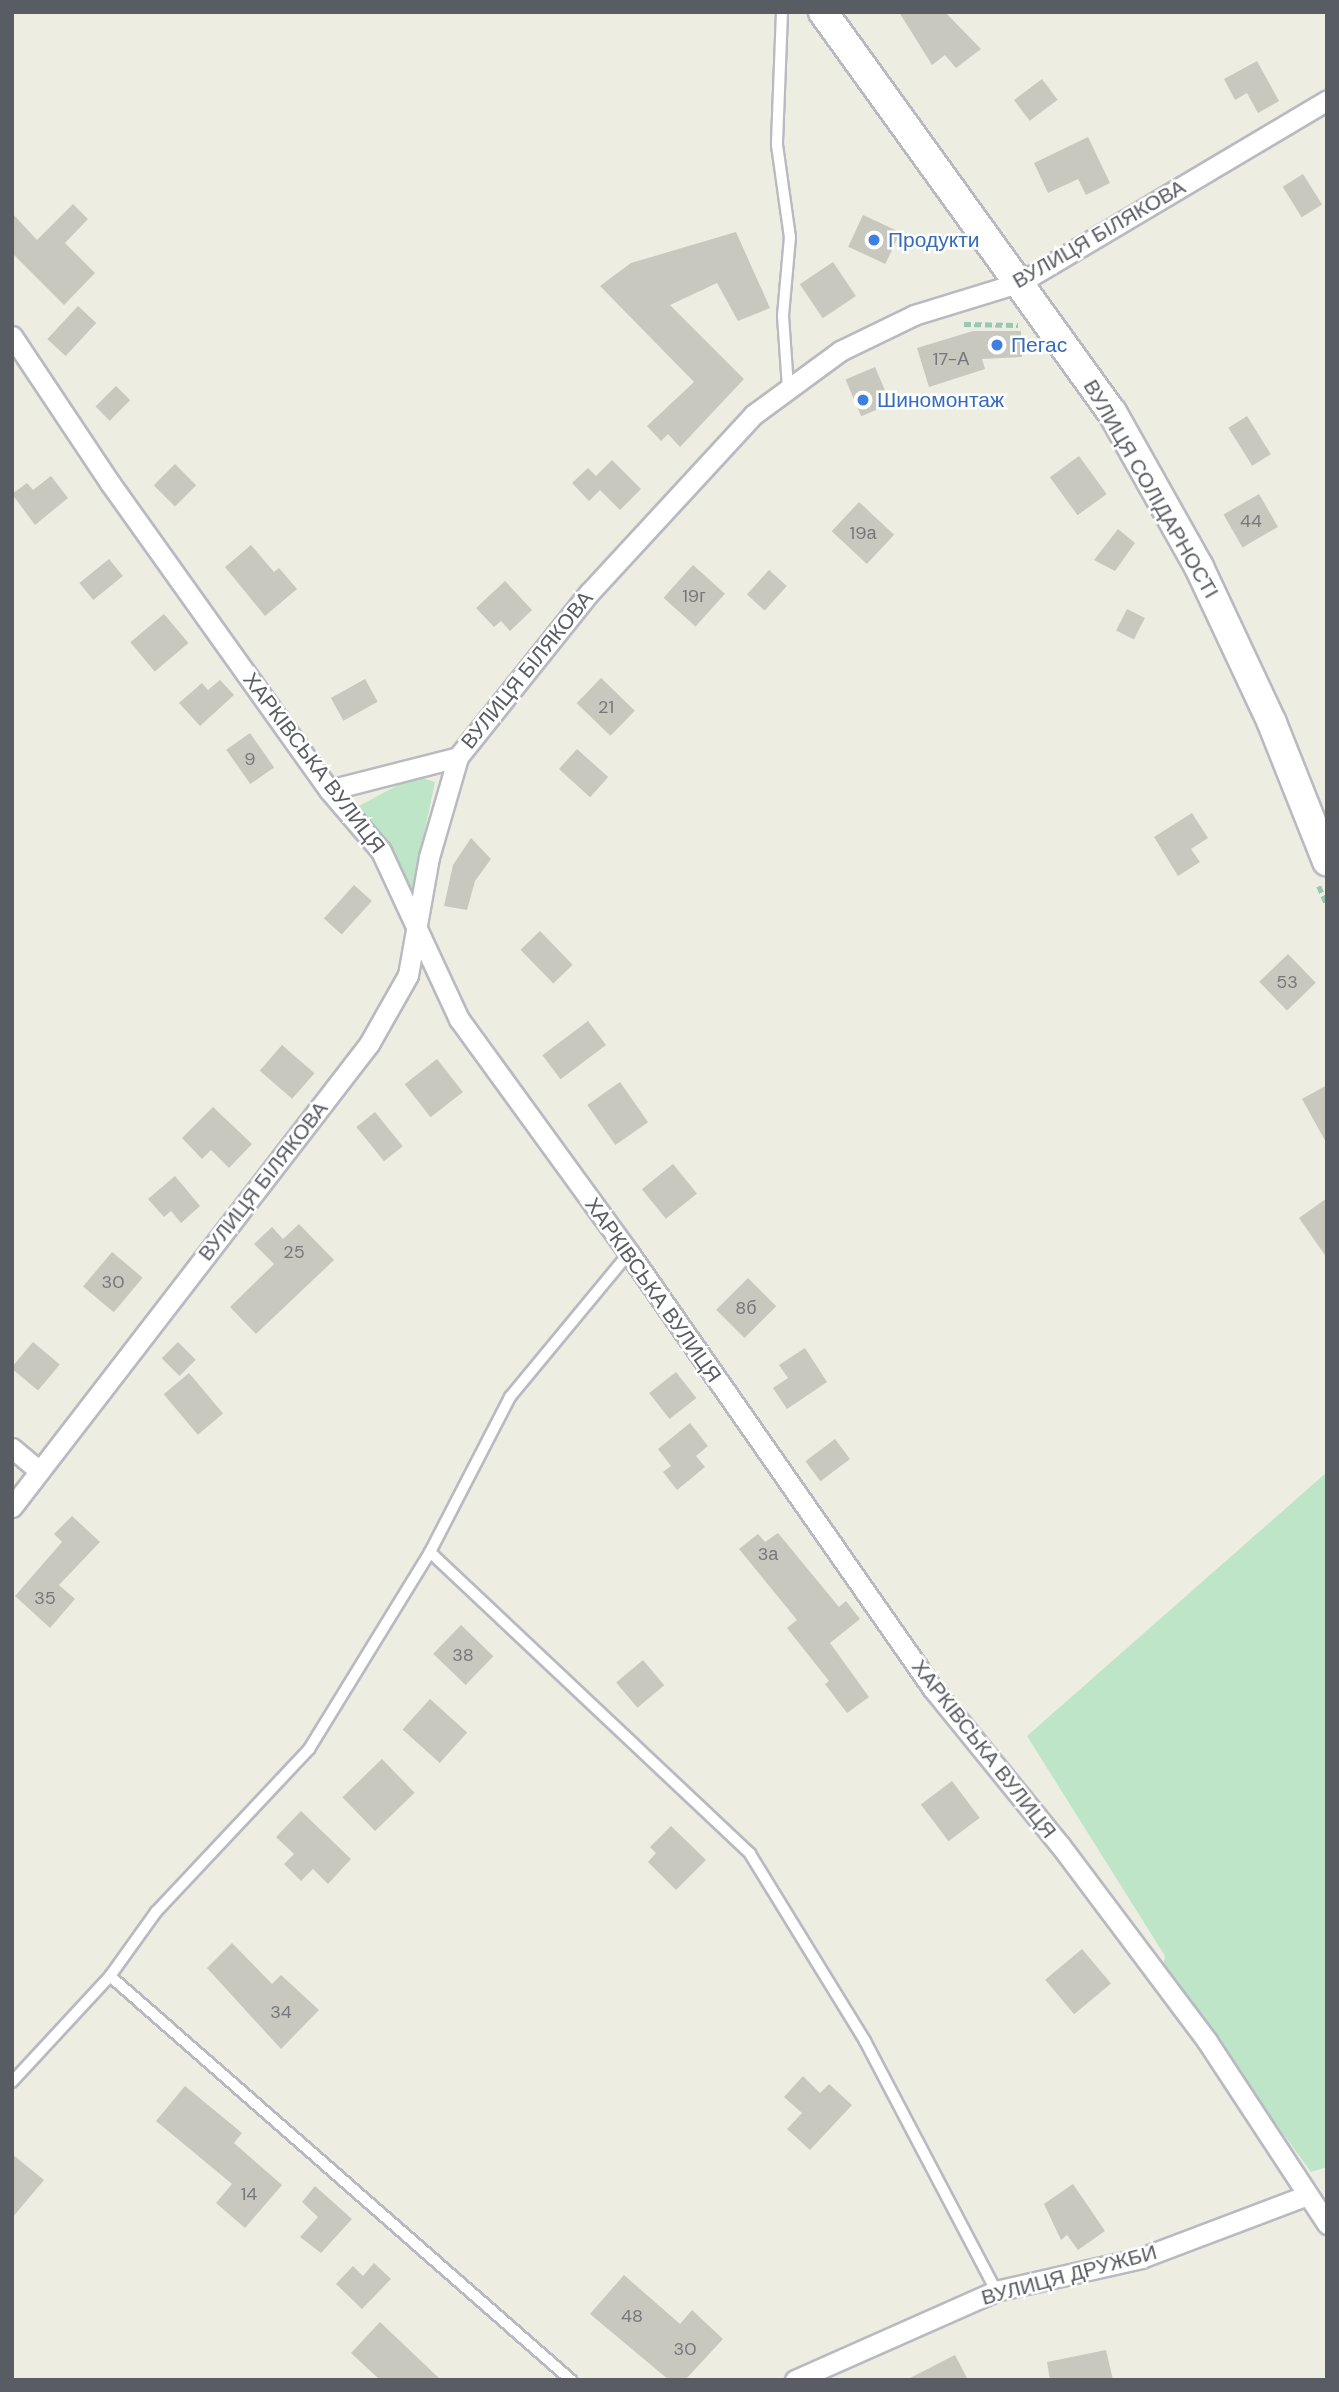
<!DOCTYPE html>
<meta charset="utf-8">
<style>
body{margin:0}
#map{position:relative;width:1339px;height:2392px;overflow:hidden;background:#edede2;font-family:"DM Sans",sans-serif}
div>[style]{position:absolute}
.green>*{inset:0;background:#bee5c8}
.building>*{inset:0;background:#c8c8be;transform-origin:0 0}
.path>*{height:4.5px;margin-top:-2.25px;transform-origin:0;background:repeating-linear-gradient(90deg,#98c7b2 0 7px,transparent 0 10.5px)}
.roads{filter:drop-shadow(2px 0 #b9bac1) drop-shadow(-2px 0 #b9bac1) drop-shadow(0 2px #b9bac1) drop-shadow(0 -2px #b9bac1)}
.lane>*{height:10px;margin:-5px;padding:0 5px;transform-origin:5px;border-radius:5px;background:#fff}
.street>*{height:19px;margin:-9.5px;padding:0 9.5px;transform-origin:9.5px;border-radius:9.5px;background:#fff}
.secondary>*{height:28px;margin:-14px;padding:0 14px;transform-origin:14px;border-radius:14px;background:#fff}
.dots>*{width:19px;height:19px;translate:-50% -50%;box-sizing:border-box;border:4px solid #fff;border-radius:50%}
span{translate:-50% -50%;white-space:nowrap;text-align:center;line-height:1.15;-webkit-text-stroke:5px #fff;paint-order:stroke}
.number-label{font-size:18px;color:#76777a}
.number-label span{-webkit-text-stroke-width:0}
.street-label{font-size:21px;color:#5a5c63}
.shop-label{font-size:21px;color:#366cbe}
.left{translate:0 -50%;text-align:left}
.frame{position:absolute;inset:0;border:14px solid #5a5c63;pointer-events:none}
</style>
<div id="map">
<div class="green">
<i style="clip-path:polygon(415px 776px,435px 782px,412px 892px,384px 838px,357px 807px)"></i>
<i style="clip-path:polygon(1327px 1472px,1327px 2167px,1311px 2172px,1163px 1969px,1165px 1956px,1027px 1736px)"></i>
</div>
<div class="building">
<i style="clip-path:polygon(899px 12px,945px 12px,981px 49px,956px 68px,945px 55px,932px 65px)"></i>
<i style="clip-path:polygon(1257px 61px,1279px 101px,1258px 113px,1247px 93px,1235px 100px,1224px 79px)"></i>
<i style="left:1042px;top:79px;width:26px;height:35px;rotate:53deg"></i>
<i style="clip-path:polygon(1088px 137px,1110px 183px,1086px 195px,1078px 179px,1048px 193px,1034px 163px)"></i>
<i style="left:1303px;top:174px;width:36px;height:24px;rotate:58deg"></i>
<i style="clip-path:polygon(73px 204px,88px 219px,65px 243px,95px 273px,64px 305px,12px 253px,12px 213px,37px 240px)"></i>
<i style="left:863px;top:215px;width:41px;height:35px;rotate:25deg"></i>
<i style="clip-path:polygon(736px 232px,770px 308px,738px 321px,717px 283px,670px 305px,744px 379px,680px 447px,668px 434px,661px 441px,647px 426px,694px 382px,600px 286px,631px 263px)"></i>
<i style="left:833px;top:262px;width:41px;height:40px;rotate:56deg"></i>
<i style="left:78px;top:306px;width:25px;height:45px;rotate:43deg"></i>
<i style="clip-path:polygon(973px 331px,1021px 331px,1022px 357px,982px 359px,985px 369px,929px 387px,917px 348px)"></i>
<i style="left:875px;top:367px;width:40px;height:32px;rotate:67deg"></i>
<i style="left:116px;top:386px;width:20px;height:29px;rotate:45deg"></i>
<i style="left:1247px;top:416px;width:45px;height:22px;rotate:58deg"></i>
<i style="left:1079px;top:456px;width:47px;height:36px;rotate:54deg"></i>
<i style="clip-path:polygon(612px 460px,641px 489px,620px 510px,600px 490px,589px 501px,572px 483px,588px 468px,596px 476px)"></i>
<i style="left:175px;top:464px;width:30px;height:30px;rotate:45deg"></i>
<i style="clip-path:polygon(51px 476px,68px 498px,35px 525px,12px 494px,27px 483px,33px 490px)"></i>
<i style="left:1259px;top:494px;width:38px;height:41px;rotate:60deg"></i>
<i style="left:859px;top:502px;width:48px;height:40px;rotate:43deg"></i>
<i style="clip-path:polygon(1118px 529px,1135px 543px,1115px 571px,1094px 560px)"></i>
<i style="clip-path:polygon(251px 545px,274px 572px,279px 568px,297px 589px,265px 616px,225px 567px)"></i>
<i style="left:109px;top:559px;width:22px;height:38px;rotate:51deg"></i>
<i style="left:693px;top:565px;width:43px;height:44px;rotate:42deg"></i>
<i style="left:769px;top:570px;width:24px;height:33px;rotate:42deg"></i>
<i style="clip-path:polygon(505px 581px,532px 610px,510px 631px,501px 621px,494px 627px,476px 608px)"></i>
<i style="left:1127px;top:609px;width:20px;height:24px;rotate:27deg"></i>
<i style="left:164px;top:614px;width:38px;height:44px;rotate:50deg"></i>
<i style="left:601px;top:678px;width:47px;height:35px;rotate:44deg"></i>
<i style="left:365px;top:679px;width:26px;height:39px;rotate:61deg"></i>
<i style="clip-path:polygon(220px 680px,234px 695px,200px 726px,179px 703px,202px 683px,208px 690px)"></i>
<i style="left:250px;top:733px;width:42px;height:29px;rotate:55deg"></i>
<i style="left:577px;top:749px;width:42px;height:27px;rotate:42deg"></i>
<i style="clip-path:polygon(1192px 813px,1208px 838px,1191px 849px,1200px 862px,1178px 876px,1154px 837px)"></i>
<i style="clip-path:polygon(471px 838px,491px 859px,475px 881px,467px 910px,444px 906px,453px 865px)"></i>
<i style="left:354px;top:885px;width:24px;height:45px;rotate:42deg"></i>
<i style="left:540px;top:931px;width:47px;height:27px;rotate:46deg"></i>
<i style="left:1288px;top:954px;width:40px;height:40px;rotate:46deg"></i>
<i style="left:588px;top:1021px;width:30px;height:57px;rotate:53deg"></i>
<i style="left:282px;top:1045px;width:43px;height:34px;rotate:41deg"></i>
<i style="left:437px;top:1059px;width:42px;height:41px;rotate:52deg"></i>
<i style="left:620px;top:1082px;width:49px;height:40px;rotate:55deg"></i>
<i style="clip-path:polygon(1327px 1085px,1327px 1144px,1302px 1099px)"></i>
<i style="clip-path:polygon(213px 1107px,252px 1144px,229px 1168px,211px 1150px,202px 1159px,182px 1138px)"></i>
<i style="left:375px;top:1112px;width:44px;height:24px;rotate:51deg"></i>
<i style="left:673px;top:1164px;width:38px;height:40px;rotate:51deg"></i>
<i style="clip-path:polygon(175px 1176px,200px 1206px,181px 1223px,171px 1211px,164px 1217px,148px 1199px)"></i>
<i style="clip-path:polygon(1327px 1198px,1327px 1258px,1299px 1218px)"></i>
<i style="clip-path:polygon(299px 1224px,334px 1260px,256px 1334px,230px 1307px,274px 1264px,254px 1244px,272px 1227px,283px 1239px)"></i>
<i style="left:112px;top:1252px;width:40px;height:45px;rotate:40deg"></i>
<i style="left:748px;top:1278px;width:40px;height:45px;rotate:45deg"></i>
<i style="left:33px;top:1342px;width:35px;height:34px;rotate:40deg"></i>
<i style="left:178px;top:1342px;width:25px;height:23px;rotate:45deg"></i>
<i style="clip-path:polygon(805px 1348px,827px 1382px,787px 1409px,773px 1388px,788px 1378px,779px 1365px)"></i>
<i style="left:676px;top:1372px;width:33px;height:34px;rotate:52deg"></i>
<i style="left:189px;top:1373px;width:53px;height:33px;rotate:50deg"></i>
<i style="clip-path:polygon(690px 1423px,708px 1446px,696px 1456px,705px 1467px,677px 1490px,663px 1472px,671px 1466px,658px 1449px)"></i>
<i style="left:835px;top:1439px;width:25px;height:37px;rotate:53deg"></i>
<i style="clip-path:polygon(72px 1516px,100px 1542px,59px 1585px,75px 1599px,50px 1628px,15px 1596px,62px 1542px,54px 1534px)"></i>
<i style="clip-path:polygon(778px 1533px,839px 1607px,846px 1601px,860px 1619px,830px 1643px,869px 1697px,847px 1713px,825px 1684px,829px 1681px,787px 1628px,797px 1620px,739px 1549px,758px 1534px,765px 1542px)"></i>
<i style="left:461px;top:1625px;width:45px;height:40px;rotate:44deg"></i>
<i style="left:643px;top:1660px;width:33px;height:35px;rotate:50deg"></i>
<i style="left:430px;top:1699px;width:50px;height:41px;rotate:42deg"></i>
<i style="left:382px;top:1759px;width:47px;height:55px;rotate:46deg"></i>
<i style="left:952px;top:1781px;width:46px;height:39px;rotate:53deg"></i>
<i style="clip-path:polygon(301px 1811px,351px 1859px,328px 1884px,313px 1869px,301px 1881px,284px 1864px,294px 1854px,276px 1837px)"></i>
<i style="clip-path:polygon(671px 1826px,706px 1860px,676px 1890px,648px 1862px,656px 1853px,650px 1847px)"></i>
<i style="clip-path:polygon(232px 1943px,272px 1984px,281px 1975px,319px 2010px,281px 2049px,207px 1968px)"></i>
<i style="left:1082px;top:1949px;width:45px;height:48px;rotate:50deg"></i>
<i style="clip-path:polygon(803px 2076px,820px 2093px,829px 2084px,852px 2105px,810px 2150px,787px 2129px,802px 2113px,784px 2097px)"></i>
<i style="clip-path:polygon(185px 2086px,242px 2133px,234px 2143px,282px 2185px,245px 2228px,216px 2203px,232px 2184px,156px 2121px)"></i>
<i style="clip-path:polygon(12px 2154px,44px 2180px,12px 2218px)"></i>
<i style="clip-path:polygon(1073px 2184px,1105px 2231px,1078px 2250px,1067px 2235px,1061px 2240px,1044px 2204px)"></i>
<i style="clip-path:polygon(315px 2186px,352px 2219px,321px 2253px,300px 2237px,318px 2217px,302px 2202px)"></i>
<i style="clip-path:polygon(374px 2263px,391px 2279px,362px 2309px,336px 2284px,353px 2266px,363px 2276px)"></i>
<i style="clip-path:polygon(624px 2275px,680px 2324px,692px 2310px,723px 2339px,685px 2380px,669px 2380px,590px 2314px)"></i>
<i style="clip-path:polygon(380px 2322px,441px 2380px,380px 2380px,351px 2353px)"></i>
<i style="clip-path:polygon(1106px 2350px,1113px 2380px,1050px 2380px,1047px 2362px)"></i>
<i style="clip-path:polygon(955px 2355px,968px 2380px,906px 2380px)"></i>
</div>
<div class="path">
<i style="left:964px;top:324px;width:54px;rotate:1.1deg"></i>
<i style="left:1319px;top:886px;width:21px;rotate:67deg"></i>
</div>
<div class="roads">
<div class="lane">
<i style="left:782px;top:12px;width:133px;rotate:92.2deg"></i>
<i style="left:777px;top:145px;width:93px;rotate:82deg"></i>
<i style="left:790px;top:237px;width:79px;rotate:95.1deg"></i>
<i style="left:783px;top:316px;width:72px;rotate:86deg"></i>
<i style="left:430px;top:1552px;width:440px;rotate:43.3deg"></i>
<i style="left:750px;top:1854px;width:220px;rotate:58.4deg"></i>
<i style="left:865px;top:2041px;width:282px;rotate:62.3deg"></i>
<i style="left:110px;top:1976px;width:613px;rotate:41.23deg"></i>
<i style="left:12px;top:2082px;width:144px;rotate:-47.2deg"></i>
<i style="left:110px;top:1976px;width:79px;rotate:-54.3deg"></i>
<i style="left:156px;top:1912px;width:224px;rotate:-46.8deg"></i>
<i style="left:309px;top:1749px;width:231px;rotate:-58.4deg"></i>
<i style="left:430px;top:1552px;width:174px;rotate:-62.7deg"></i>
<i style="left:510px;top:1397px;width:187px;rotate:-50.4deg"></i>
</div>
<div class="street">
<i style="left:12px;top:336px;width:177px;rotate:56.3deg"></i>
<i style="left:110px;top:483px;width:377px;rotate:54.5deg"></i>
<i style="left:329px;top:790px;width:80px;rotate:49.6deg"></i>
<i style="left:381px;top:851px;width:185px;rotate:65.1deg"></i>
<i style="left:459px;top:1019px;width:289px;rotate:54deg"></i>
<i style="left:629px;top:1253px;width:532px;rotate:55.11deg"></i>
<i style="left:933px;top:1689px;width:201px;rotate:50.9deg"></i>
<i style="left:1060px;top:1845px;width:245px;rotate:53.1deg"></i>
<i style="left:1207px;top:2041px;width:219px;rotate:56.7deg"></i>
<i style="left:329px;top:790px;width:133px;rotate:-14.3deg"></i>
<i style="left:12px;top:1448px;width:35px;rotate:40deg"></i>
<i style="left:12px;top:1507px;width:585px;rotate:-52.37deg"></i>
<i style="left:369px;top:1044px;width:79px;rotate:-60.5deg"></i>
<i style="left:408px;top:975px;width:120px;rotate:-79.9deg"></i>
<i style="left:429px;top:857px;width:104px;rotate:-73.8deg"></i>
<i style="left:458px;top:757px;width:210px;rotate:-51.4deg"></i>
<i style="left:589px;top:593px;width:242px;rotate:-47.3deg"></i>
<i style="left:753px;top:415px;width:108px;rotate:-36.3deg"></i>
<i style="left:840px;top:351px;width:82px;rotate:-25.9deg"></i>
<i style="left:914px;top:315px;width:112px;rotate:-17.1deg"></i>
<i style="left:1021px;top:282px;width:356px;rotate:-30.7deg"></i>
<i style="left:795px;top:2380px;width:220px;rotate:-23.9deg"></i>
<i style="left:996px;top:2291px;width:149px;rotate:-12.8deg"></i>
<i style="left:1141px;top:2258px;width:178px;rotate:-20.7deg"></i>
</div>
<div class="secondary">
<i style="left:823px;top:12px;width:493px;rotate:54.2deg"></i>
<i style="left:1112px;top:412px;width:178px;rotate:60.7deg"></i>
<i style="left:1199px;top:567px;width:172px;rotate:64.9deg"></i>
<i style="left:1272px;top:723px;width:149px;rotate:68.3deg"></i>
</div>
</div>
<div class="dots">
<i style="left:874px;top:240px;background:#3f7fe0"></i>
<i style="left:997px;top:345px;background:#3f7fe0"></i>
<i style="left:863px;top:400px;background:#3f7fe0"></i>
</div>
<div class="number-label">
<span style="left:951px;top:359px">17-А</span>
<span style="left:1251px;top:521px">44</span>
<span style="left:863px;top:533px">19а</span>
<span style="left:694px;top:596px">19г</span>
<span style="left:606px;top:707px">21</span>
<span style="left:250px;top:759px">9</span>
<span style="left:1287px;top:982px">53</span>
<span style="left:294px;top:1252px">25</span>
<span style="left:113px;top:1282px">30</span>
<span style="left:746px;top:1308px">8б</span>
<span style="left:768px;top:1554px">3а</span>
<span style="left:45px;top:1598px">35</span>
<span style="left:463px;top:1655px">38</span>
<span style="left:281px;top:2012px">34</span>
<span style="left:249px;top:2194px">14</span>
<span style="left:632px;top:2316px">48</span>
<span style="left:685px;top:2349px">30</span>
</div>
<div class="street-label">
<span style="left:1099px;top:234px;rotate:-30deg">ВУЛИЦЯ БІЛЯКОВА</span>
<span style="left:1151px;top:489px;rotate:60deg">ВУЛИЦЯ СОЛІДАРНОСТІ</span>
<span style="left:527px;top:670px;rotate:-51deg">ВУЛИЦЯ БІЛЯКОВА</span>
<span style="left:314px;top:763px;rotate:53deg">ХАРКІВСЬКА ВУЛИЦЯ</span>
<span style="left:263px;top:1181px;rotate:-52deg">ВУЛИЦЯ БІЛЯКОВА</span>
<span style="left:653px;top:1290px;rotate:55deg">ХАРКІВСЬКА ВУЛИЦЯ</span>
<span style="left:984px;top:1749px;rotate:52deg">ХАРКІВСЬКА ВУЛИЦЯ</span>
<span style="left:1069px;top:2275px;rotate:-15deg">ВУЛИЦЯ ДРУЖБИ</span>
</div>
<div class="shop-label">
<span class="left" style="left:888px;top:240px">Продукти</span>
<span class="left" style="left:1011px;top:345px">Пегас</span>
<span class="left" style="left:877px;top:400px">Шиномонтаж</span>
</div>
<div class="frame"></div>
</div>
